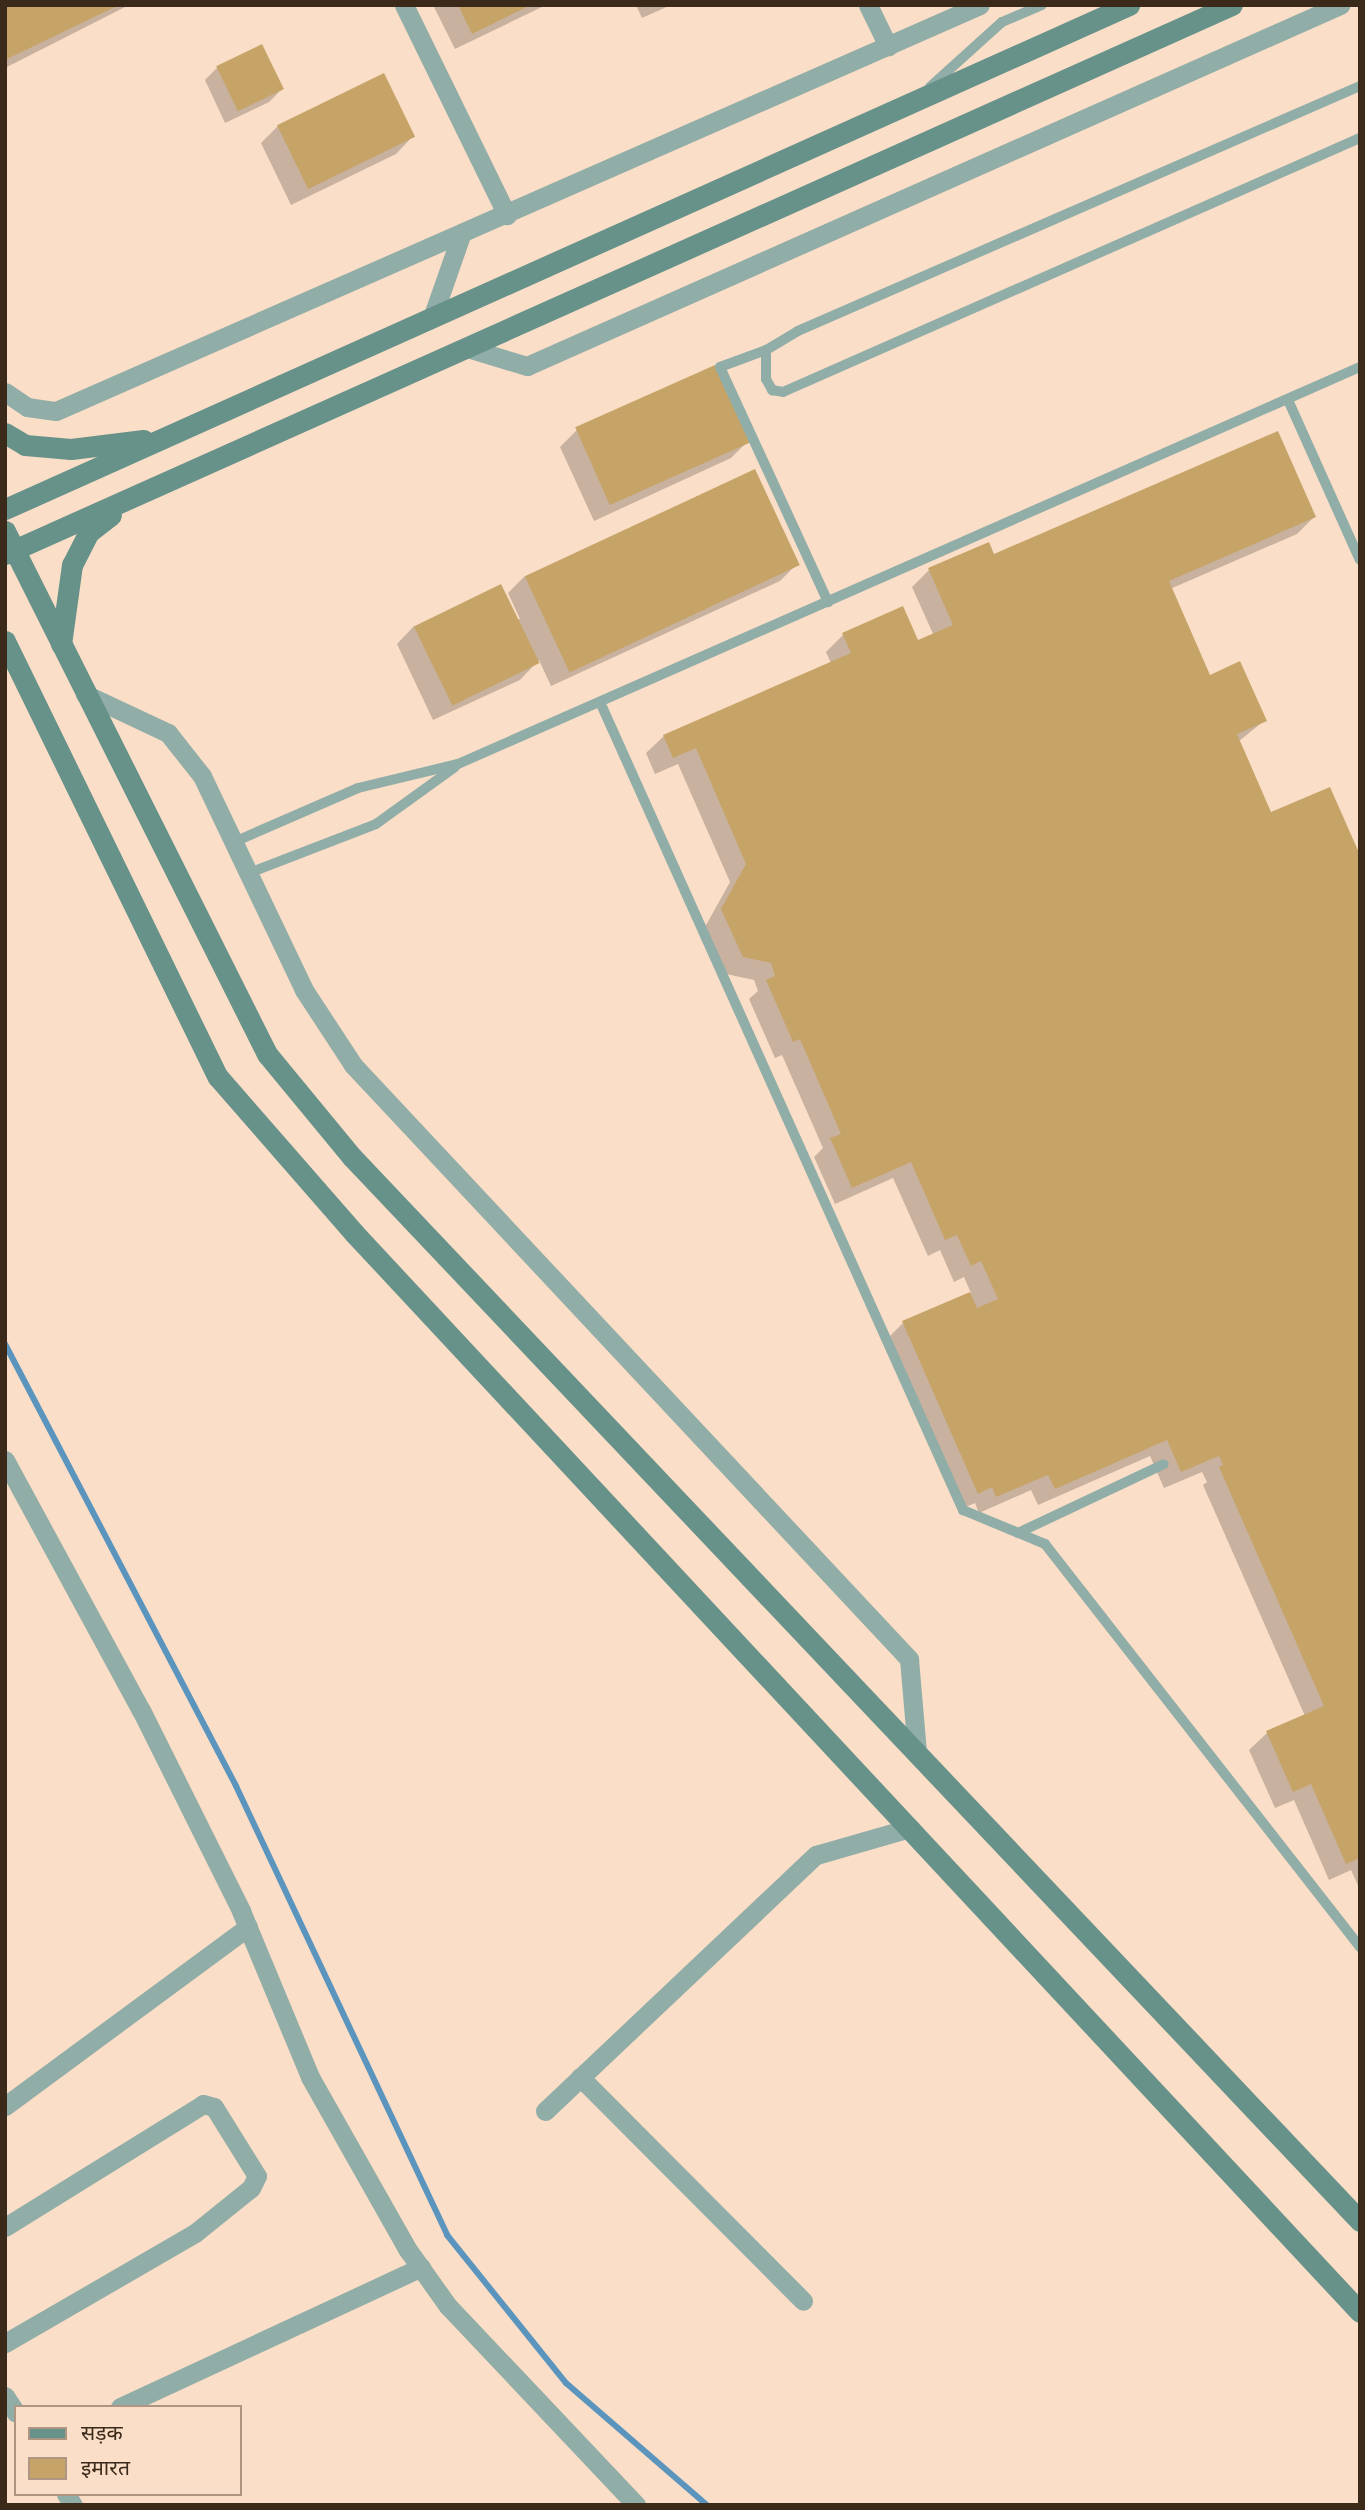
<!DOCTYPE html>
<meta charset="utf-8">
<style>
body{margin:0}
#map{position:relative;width:1365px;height:2510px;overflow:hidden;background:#fadec7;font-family:"PT Serif","Noto Sans Devanagari",serif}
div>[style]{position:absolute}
.shadow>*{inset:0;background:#0003}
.stream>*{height:6px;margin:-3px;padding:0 3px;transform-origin:3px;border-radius:3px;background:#5b95be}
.building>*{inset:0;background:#c6a468;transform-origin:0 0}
.lane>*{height:10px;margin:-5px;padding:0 5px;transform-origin:5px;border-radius:5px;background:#91ada7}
.street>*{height:19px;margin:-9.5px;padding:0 9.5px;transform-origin:9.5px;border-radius:9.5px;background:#91ada7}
.secondary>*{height:21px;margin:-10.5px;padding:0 10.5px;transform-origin:10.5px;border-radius:10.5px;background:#67928a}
span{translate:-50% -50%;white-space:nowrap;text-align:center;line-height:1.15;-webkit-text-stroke:6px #fadec7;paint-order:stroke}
.frame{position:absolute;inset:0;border:7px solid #3b291a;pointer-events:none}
.legend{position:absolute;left:14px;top:2405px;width:228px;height:91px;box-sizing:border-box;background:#fadec7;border:2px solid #ae9682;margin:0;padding:9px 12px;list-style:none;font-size:21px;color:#3b291a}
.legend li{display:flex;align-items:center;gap:14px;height:35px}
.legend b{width:35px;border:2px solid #ae9682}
</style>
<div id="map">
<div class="shadow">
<i style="clip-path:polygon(5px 5px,129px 5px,5px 68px)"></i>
<i style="clip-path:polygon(433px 5px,546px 5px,455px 49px)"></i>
<i style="clip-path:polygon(636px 5px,671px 5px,642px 18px)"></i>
<i style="clip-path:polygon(217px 68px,282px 89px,269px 102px,225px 123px,205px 80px)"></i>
<i style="clip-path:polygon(278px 126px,413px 136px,396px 154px,291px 205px,261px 143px)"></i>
<i style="clip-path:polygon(577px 430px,748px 441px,731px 458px,594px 521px,560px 447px)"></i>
<i style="clip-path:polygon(1314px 517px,1297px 534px,1170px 589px,1209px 677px,1265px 720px,1238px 742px,1270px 814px,1360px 859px,1360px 1890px,1351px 1870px,1329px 1880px,1294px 1800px,1275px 1808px,1249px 1750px,1267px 1733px,1305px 1716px,1203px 1485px,1207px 1482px,1202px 1472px,1164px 1488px,1150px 1456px,1038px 1505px,1031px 1490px,979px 1513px,975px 1503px,961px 1509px,886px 1340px,903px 1323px,971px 1293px,964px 1277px,954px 1282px,940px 1250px,928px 1256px,893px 1178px,835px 1204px,814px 1157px,823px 1148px,782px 1055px,775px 1058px,749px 999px,758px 991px,754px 980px,726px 974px,705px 927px,730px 882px,678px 764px,655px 774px,646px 753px,664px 736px,831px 663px,826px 652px,843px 635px,917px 643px,934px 636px,912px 587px,929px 570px,993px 556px)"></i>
<i style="clip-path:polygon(797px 564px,780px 581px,551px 686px,539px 660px,520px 680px,433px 720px,397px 644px,414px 626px,520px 619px,508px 593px,525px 576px)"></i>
</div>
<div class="stream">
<i style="left:5px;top:1344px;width:499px;rotate:62.4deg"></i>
<i style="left:236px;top:1786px;width:496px;rotate:64.8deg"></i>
<i style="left:447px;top:2235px;width:190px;rotate:51.2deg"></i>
<i style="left:566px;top:2383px;width:186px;rotate:40.9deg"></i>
</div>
<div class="building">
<i style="clip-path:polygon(5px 5px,119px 5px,5px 60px)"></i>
<i style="clip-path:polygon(458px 5px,531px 5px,472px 34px)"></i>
<i style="left:262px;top:44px;width:50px;height:51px;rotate:64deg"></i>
<i style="left:384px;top:73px;width:71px;height:119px;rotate:64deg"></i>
<i style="left:715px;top:365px;width:85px;height:153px;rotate:66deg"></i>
<i style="clip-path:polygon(1278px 431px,1316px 517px,1169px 581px,1210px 675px,1240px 661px,1267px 721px,1237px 734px,1271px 812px,1330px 787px,1360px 855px,1360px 1858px,1346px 1864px,1311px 1784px,1293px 1792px,1266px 1731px,1324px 1706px,1219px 1467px,1223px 1465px,1219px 1456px,1181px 1472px,1167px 1440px,1055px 1489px,1048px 1475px,996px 1497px,992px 1487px,978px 1494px,902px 1321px,970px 1292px,977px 1308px,998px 1299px,981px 1261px,971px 1266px,957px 1235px,945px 1240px,911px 1162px,852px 1188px,830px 1138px,841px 1134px,800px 1039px,793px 1042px,766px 980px,775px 976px,771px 963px,743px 957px,721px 909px,746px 864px,696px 748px,673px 758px,663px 735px,851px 653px,842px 633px,903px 606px,918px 640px,953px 625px,928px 568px,989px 542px,994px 554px)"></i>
<i style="left:755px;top:469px;width:106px;height:254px;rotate:65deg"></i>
<i style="left:501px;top:584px;width:88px;height:97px;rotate:64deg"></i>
</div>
<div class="lane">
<i style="left:1360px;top:86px;width:613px;rotate:156.45deg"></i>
<i style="left:798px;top:331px;width:37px;rotate:149deg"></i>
<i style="left:766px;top:350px;width:29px;rotate:90deg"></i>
<i style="left:766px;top:379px;width:13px;rotate:61deg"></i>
<i style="left:772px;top:390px;width:11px;rotate:10deg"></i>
<i style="left:783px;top:392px;width:630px;rotate:-23.76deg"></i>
<i style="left:930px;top:87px;width:97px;rotate:-42.1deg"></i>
<i style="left:1002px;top:22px;width:43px;rotate:-23deg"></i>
<i style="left:766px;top:350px;width:49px;rotate:159.7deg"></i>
<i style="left:720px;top:367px;width:259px;rotate:65.3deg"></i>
<i style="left:1288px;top:400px;width:175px;rotate:65.8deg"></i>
<i style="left:600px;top:702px;width:886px;rotate:65.81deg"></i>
<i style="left:963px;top:1510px;width:89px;rotate:22.5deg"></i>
<i style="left:1045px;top:1544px;width:512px;rotate:51.99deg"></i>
<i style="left:234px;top:842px;width:135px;rotate:-23.5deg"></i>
<i style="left:358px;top:788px;width:103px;rotate:-13.5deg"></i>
<i style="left:458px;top:764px;width:986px;rotate:-23.76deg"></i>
<i style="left:249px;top:873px;width:136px;rotate:-21.1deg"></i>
<i style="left:376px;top:824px;width:97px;rotate:-35.8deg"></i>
<i style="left:1018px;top:1533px;width:161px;rotate:-25.3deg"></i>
</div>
<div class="street">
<i style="left:404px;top:5px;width:234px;rotate:63.9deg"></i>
<i style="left:868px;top:5px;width:46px;rotate:64deg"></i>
<i style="left:432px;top:318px;width:88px;rotate:-70.7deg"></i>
<i style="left:467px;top:348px;width:63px;rotate:16.7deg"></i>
<i style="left:527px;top:366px;width:890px;rotate:-23.94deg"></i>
<i style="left:5px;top:392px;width:27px;rotate:34deg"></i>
<i style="left:27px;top:407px;width:29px;rotate:8deg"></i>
<i style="left:56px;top:411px;width:1009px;rotate:-23.72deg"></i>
<i style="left:85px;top:694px;width:92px;rotate:25.2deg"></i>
<i style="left:168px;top:733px;width:55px;rotate:51.7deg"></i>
<i style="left:202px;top:776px;width:237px;rotate:64.5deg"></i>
<i style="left:304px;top:990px;width:90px;rotate:56.8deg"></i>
<i style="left:353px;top:1065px;width:814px;rotate:46.89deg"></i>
<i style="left:909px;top:1659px;width:93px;rotate:85.1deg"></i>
<i style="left:5px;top:1460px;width:285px;rotate:61.5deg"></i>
<i style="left:141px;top:1710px;width:225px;rotate:63.5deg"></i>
<i style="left:241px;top:1911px;width:180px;rotate:67.4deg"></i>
<i style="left:310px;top:2077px;width:199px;rotate:60.5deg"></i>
<i style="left:408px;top:2250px;width:69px;rotate:54.5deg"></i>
<i style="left:448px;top:2306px;width:274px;rotate:46.6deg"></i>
<i style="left:580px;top:2077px;width:316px;rotate:45.1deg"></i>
<i style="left:5px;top:2106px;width:302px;rotate:-36.4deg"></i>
<i style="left:545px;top:2111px;width:373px;rotate:-43.4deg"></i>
<i style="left:816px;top:1855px;width:98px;rotate:-16deg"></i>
<i style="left:5px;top:2227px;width:233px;rotate:-31.8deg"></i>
<i style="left:203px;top:2104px;width:11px;rotate:15deg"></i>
<i style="left:214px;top:2107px;width:81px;rotate:58.1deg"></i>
<i style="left:257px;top:2176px;width:13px;rotate:117deg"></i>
<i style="left:251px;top:2188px;width:72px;rotate:141.2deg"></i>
<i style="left:195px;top:2233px;width:220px;rotate:149.9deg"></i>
<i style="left:5px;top:2396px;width:20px;rotate:57deg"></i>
<i style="left:120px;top:2407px;width:332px;rotate:-24.9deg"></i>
<i style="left:66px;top:2494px;width:13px;rotate:58deg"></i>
</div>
<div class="secondary">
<i style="left:5px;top:433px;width:23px;rotate:31deg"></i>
<i style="left:25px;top:445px;width:46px;rotate:5deg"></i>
<i style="left:71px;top:449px;width:73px;rotate:-7.1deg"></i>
<i style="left:5px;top:509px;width:1232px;rotate:-24.15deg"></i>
<i style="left:5px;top:531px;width:585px;rotate:63.39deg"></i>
<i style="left:267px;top:1054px;width:134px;rotate:50.5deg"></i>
<i style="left:352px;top:1157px;width:1466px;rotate:46.55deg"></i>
<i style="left:5px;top:554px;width:1344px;rotate:-24.11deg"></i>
<i style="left:5px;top:641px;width:485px;rotate:64deg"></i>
<i style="left:218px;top:1077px;width:207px;rotate:48.9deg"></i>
<i style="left:354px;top:1233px;width:1475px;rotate:47.01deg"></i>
<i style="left:61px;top:644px;width:80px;rotate:-82.1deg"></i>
<i style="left:72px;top:565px;width:36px;rotate:-63deg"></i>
<i style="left:88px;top:533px;width:29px;rotate:-38deg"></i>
</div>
<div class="frame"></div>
<ul class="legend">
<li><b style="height:9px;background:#67928a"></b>सड़क</li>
<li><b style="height:19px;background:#c6a468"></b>इमारत</li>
</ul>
</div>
